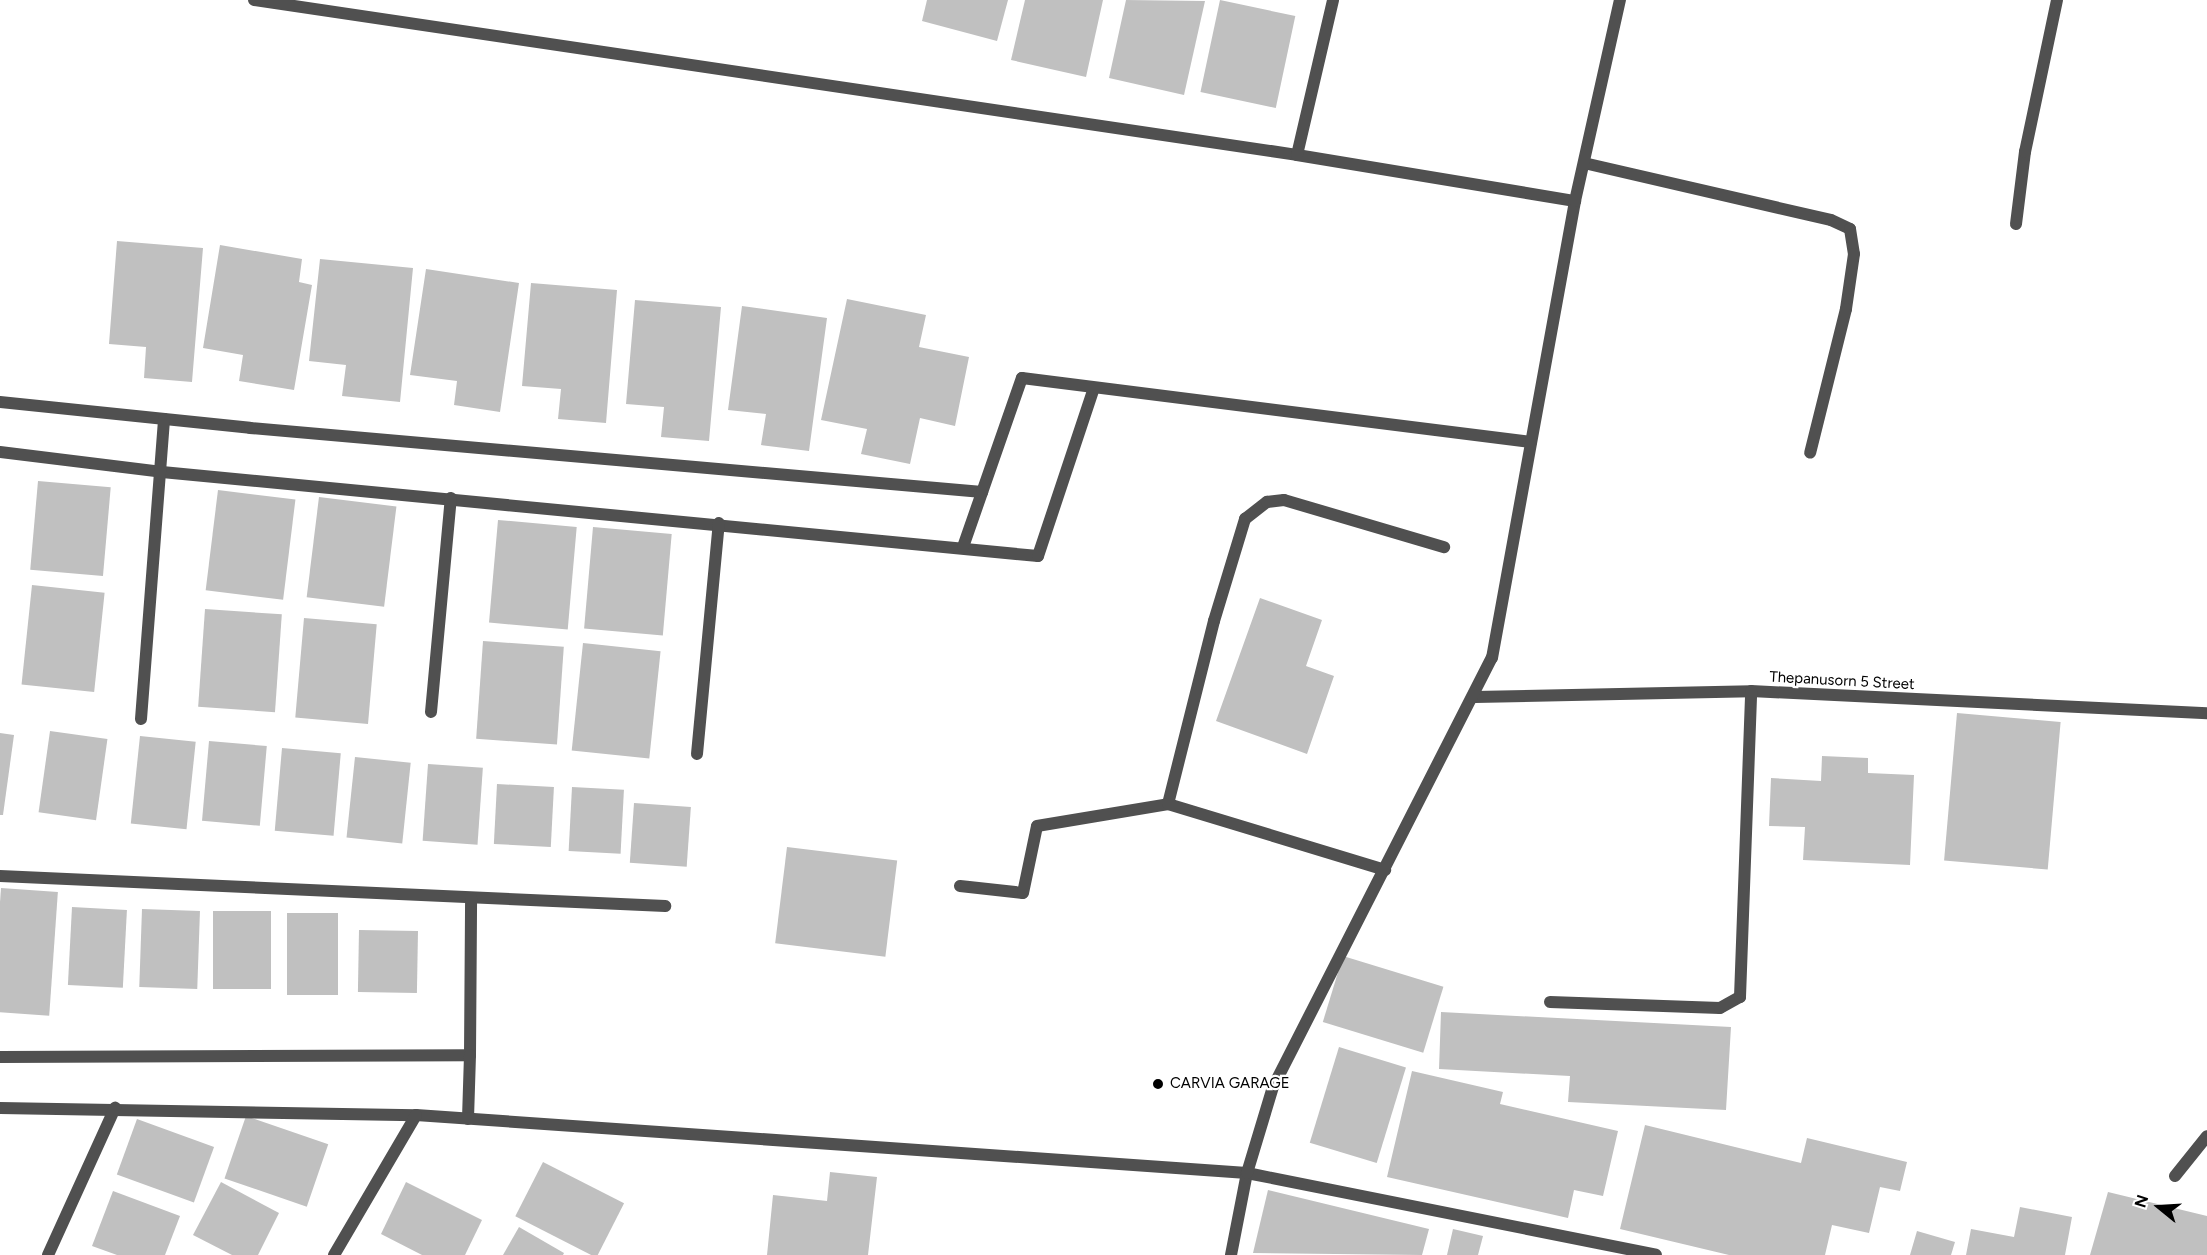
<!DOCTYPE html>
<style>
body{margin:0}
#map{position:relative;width:2207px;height:1255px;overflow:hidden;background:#fff;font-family:Figtree,sans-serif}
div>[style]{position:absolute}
.building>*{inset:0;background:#c0c0c0;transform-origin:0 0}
.service>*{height:12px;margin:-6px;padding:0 6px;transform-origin:6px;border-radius:6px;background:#505050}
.minor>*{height:12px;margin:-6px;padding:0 6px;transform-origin:6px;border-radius:6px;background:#505050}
.tertiary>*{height:12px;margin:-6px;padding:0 6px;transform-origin:6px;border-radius:6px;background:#505050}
.dots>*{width:16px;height:16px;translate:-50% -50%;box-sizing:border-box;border:3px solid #fff;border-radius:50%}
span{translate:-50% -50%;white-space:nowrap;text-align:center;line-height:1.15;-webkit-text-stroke:4.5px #fff;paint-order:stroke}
.street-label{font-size:15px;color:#000}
.poi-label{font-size:15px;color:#000}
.left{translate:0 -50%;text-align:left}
.north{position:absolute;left:2129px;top:1177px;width:60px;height:60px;-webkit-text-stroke:4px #fff;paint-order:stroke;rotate:288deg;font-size:16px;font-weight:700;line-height:24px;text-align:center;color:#000}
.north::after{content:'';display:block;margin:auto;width:21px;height:27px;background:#000;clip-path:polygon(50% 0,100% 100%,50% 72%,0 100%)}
</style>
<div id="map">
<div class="building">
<i style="clip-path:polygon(927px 0,1008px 0,997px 41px,922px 21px)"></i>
<i style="clip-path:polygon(1025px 0,1103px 0,1086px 77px,1011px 60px)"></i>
<i style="clip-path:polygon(1126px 0,1205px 1px,1184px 95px,1109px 78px)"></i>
<i style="left:1220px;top:0;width:77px;height:94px;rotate:12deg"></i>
<i style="clip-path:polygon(117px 241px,203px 248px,192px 382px,144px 378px,146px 347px,109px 344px)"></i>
<i style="clip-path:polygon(220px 245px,302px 259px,299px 282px,312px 285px,294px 390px,239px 381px,243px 355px,203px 348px)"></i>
<i style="clip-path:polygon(320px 259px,413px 268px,400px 402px,342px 396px,346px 365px,309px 361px)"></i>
<i style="clip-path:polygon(426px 269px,519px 283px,500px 412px,454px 405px,457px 381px,410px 375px)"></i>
<i style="clip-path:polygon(531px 283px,617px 290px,606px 423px,558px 419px,561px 389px,522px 386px)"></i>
<i style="clip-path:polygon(847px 299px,926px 315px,919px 347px,969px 357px,955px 426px,920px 418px,910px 464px,861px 454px,867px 429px,821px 420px)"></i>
<i style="clip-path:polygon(635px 300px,721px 307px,709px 441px,661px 437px,664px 407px,626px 404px)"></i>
<i style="clip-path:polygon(742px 306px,827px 318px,809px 451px,761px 445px,766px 414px,728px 410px)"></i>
<i style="left:38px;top:481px;width:73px;height:89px;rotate:5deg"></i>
<i style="left:218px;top:490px;width:78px;height:101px;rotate:7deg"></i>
<i style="left:319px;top:497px;width:78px;height:101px;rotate:7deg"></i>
<i style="left:498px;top:520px;width:79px;height:103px;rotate:5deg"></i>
<i style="left:593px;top:527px;width:79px;height:102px;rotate:5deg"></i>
<i style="left:32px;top:585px;width:73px;height:100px;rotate:6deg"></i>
<i style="clip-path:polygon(1260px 598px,1322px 620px,1306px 666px,1334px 676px,1307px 754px,1216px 721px)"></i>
<i style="left:205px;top:609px;width:77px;height:98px;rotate:4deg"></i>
<i style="left:304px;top:618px;width:73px;height:100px;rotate:5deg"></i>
<i style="left:483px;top:641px;width:81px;height:98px;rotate:4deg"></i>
<i style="left:583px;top:643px;width:78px;height:108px;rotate:6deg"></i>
<i style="left:1957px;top:713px;width:104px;height:148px;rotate:5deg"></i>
<i style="left:50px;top:731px;width:58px;height:82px;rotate:8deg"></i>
<i style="clip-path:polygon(0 733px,14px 735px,3px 815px,0 815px)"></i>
<i style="left:140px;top:736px;width:56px;height:88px;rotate:6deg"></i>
<i style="left:209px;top:741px;width:58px;height:80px;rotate:5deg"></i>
<i style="left:282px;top:748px;width:59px;height:83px;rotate:5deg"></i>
<i style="clip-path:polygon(1822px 756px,1868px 758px,1868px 773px,1914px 775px,1910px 865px,1803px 860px,1805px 827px,1769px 826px,1771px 778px,1821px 781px)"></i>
<i style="left:355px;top:757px;width:56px;height:81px;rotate:6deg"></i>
<i style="left:428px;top:764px;width:55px;height:77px;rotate:4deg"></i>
<i style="left:497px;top:784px;width:57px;height:60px;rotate:3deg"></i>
<i style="left:572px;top:787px;width:52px;height:64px;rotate:3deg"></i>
<i style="left:634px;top:803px;width:57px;height:60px;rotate:4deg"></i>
<i style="left:787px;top:847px;width:111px;height:97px;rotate:7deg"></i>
<i style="left:1px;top:888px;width:57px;height:124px;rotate:4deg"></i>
<i style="left:72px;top:907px;width:55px;height:78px;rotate:3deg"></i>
<i style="left:142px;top:909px;width:58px;height:78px;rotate:2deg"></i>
<i style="left:213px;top:911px;width:58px;height:78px"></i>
<i style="left:287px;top:913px;width:51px;height:82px"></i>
<i style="left:359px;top:930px;width:59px;height:62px;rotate:1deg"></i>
<i style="left:1343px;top:956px;width:105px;height:69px;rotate:17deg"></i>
<i style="clip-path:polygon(1441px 1012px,1731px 1027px,1726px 1110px,1568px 1102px,1570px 1076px,1439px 1069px)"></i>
<i style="left:1339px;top:1047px;width:70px;height:100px;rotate:17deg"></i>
<i style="clip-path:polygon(1412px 1071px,1503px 1092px,1500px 1104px,1618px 1131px,1603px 1196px,1574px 1190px,1568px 1218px,1387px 1177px)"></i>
<i style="left:246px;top:1116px;width:87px;height:66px;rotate:19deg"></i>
<i style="left:137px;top:1119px;width:82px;height:59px;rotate:20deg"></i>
<i style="clip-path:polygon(1645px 1125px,1801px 1163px,1807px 1138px,1907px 1162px,1900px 1191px,1880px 1187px,1869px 1233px,1832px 1225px,1825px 1255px,1729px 1255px,1620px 1229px)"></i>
<i style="left:543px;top:1162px;width:91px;height:61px;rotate:27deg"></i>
<i style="clip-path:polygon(830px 1172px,877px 1177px,868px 1255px,767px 1255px,773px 1195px,827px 1201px)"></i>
<i style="clip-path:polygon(221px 1182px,279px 1213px,258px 1255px,232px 1255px,193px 1235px)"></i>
<i style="clip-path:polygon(406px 1182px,482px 1220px,465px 1255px,422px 1255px,381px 1234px)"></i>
<i style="clip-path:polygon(1268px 1190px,1429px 1229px,1422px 1255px,1253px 1253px)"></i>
<i style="clip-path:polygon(113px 1191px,180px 1216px,165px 1255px,117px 1255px,92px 1246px)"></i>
<i style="clip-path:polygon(2108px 1192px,2207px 1216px,2207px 1255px,2090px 1255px)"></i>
<i style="clip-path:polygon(2020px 1207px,2072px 1217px,2065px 1255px,1966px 1255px,1971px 1229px,2014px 1237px)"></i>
<i style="clip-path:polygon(519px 1227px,564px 1253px,563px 1255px,503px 1255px)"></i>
<i style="clip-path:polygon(1453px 1229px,1483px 1236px,1478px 1255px,1447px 1255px)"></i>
<i style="clip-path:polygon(1917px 1231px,1955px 1242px,1951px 1255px,1910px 1255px)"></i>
</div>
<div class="service">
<i style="left:0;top:876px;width:666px;rotate:2.58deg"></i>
<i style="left:470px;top:1055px;width:157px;rotate:-89.6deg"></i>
<i style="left:0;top:1057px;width:470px;rotate:-0.2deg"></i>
<i style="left:470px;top:1055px;width:64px;rotate:91.8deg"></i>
<i style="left:0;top:1108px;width:416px;rotate:1deg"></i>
<i style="left:416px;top:1115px;width:833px;rotate:3.99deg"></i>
<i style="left:48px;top:1255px;width:162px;rotate:-65.5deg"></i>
<i style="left:334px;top:1255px;width:162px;rotate:-59.6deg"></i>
</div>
<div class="minor">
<i style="left:254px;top:0;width:1054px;rotate:8.45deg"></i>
<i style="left:1297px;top:155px;width:282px;rotate:9.4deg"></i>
<i style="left:1297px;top:155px;width:159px;rotate:-76.9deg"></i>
<i style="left:1584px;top:163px;width:253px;rotate:13deg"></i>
<i style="left:1831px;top:220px;width:21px;rotate:25deg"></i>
<i style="left:1850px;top:229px;width:25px;rotate:81deg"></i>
<i style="left:1854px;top:254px;width:56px;rotate:98.3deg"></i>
<i style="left:1846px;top:309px;width:148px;rotate:104deg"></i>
<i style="left:2016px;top:224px;width:73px;rotate:-82.9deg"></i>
<i style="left:2025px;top:152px;width:155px;rotate:-78.1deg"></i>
<i style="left:0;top:402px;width:251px;rotate:5.9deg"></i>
<i style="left:250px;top:428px;width:735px;rotate:5deg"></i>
<i style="left:0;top:452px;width:163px;rotate:7deg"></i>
<i style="left:162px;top:472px;width:880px;rotate:5.48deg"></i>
<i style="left:1038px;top:556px;width:177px;rotate:-71.6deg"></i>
<i style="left:963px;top:547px;width:179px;rotate:-70.8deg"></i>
<i style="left:1022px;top:378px;width:513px;rotate:7.17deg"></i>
<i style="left:1475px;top:697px;width:276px;rotate:-1.2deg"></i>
<i style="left:1751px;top:691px;width:457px;rotate:2.8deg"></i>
<i style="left:431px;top:712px;width:215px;rotate:-84.7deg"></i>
<i style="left:141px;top:719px;width:301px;rotate:-85.6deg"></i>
<i style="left:697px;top:754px;width:232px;rotate:-84.6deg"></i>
<i style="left:1168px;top:804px;width:189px;rotate:-75.9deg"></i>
<i style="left:1214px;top:621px;width:107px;rotate:-73.1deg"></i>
<i style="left:1245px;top:519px;width:28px;rotate:-38deg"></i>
<i style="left:1267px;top:502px;width:17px;rotate:-7deg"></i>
<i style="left:1284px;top:500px;width:167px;rotate:16.4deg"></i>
<i style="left:960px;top:886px;width:63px;rotate:6.3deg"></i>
<i style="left:1023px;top:893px;width:68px;rotate:-78.2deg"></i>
<i style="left:1037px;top:826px;width:133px;rotate:-9.5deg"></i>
<i style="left:1168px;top:804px;width:227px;rotate:16.9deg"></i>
<i style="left:1550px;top:1002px;width:170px;rotate:2deg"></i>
<i style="left:1720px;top:1008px;width:23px;rotate:-29deg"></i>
<i style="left:1740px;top:997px;width:306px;rotate:-87.9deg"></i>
<i style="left:1247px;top:1173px;width:417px;rotate:11.3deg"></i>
<i style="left:2175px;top:1176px;width:51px;rotate:-51.3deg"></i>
</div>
<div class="tertiary">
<i style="left:1231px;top:1255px;width:84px;rotate:-79deg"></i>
<i style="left:1247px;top:1173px;width:90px;rotate:-73.2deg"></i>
<i style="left:1273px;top:1087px;width:482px;rotate:-63deg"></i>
<i style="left:1492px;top:658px;width:464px;rotate:-79.7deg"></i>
<i style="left:1575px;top:201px;width:206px;rotate:-77.4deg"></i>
</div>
<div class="dots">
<i style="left:1158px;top:1084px;background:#000"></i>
</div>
<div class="street-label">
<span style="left:1842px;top:681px;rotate:3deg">Thepanusorn 5 Street</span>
</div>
<div class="poi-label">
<span class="left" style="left:1170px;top:1084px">CARVIA GARAGE</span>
</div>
<div class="north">N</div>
</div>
